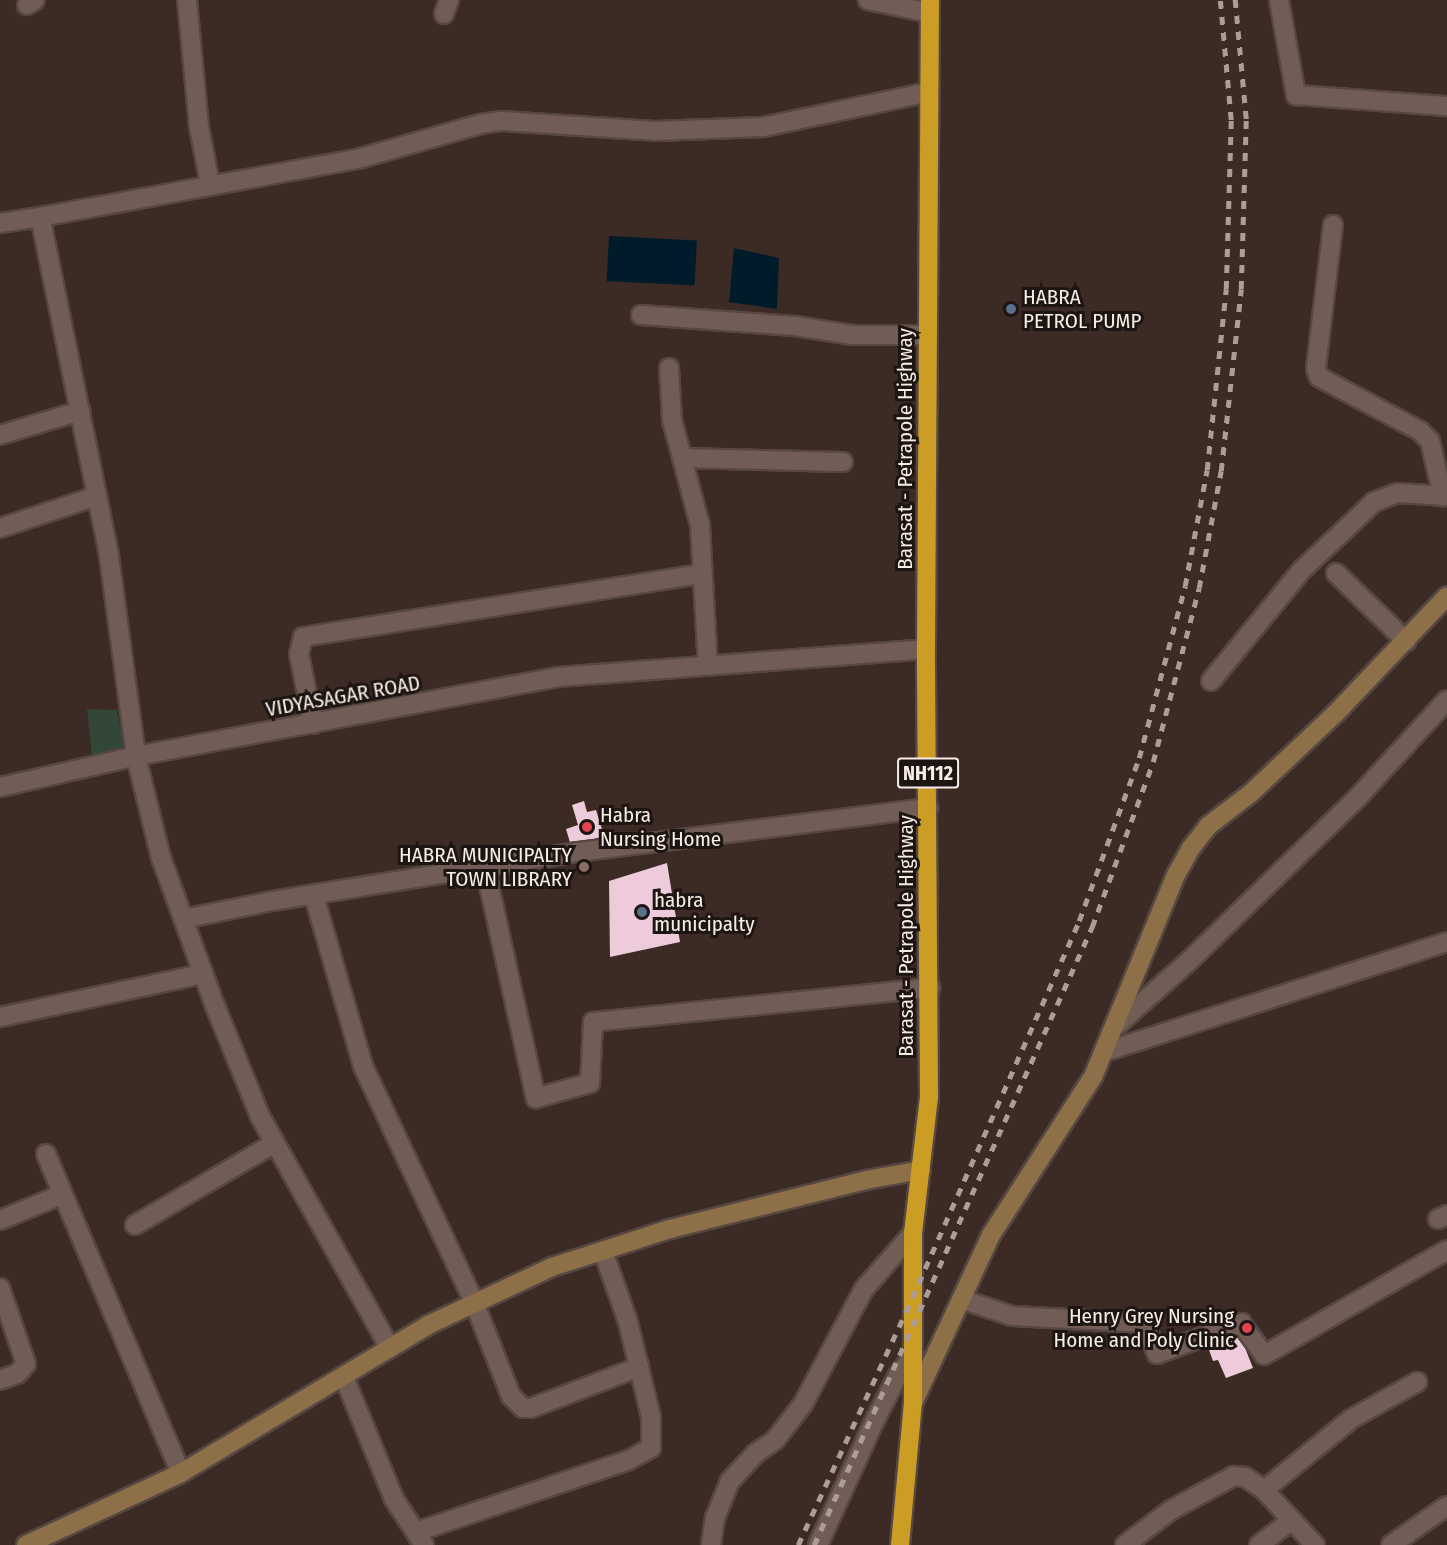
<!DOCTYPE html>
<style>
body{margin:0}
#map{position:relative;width:1447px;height:1545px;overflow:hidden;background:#3c2a24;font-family:"Fira Sans Condensed",sans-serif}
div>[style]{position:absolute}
.green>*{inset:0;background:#324738}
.water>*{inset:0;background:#001b29;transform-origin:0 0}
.building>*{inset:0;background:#eecbda}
.roads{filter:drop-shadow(2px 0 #564742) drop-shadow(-2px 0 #564742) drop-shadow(0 2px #564742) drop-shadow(0 -2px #564742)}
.street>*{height:18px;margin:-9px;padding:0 9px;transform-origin:9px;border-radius:9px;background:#725d56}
.secondary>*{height:18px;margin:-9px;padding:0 9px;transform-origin:9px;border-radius:9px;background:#8d7047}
.highway>*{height:18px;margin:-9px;padding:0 9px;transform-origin:9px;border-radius:9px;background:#cc9d25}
.rail>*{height:4.5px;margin-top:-2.25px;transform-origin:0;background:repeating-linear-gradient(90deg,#ac9d99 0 8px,transparent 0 16px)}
.dots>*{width:16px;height:16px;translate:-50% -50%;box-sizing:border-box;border:3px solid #1d1512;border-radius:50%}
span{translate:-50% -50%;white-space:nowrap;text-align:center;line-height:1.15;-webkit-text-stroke:6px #1d1512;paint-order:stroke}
.shield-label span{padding:2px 4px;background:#1d1512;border:2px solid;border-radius:4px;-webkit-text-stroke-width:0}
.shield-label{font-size:20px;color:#f8ece8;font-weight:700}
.poi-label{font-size:21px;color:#f8ece8}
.left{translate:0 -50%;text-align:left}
.right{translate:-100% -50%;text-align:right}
.street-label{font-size:21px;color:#f8ece8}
</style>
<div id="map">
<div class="green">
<i style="clip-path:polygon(87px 709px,117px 710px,126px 753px,92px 756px)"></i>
</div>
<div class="water">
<i style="left:609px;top:236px;width:88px;height:45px;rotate:3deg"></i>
<i style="clip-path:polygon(734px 248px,779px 258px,777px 309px,729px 302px)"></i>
</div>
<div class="building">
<i style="clip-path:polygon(584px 801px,587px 812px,596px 810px,604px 836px,571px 846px,566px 829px,578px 825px,572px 805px)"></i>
<i style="clip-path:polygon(667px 863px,680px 942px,610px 957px,609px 881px)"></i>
<i style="clip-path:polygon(1240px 1335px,1253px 1368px,1226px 1378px,1218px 1360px,1213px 1361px,1208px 1347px)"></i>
</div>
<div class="roads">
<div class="street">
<i style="left:187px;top:0;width:128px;rotate:84.6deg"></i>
<i style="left:199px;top:127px;width:58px;rotate:79.1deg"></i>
<i style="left:868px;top:0;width:63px;rotate:11.8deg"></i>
<i style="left:1279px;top:0;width:97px;rotate:79.9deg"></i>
<i style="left:1296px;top:95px;width:151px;rotate:4.2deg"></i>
<i style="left:27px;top:5px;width:9px;rotate:-32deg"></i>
<i style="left:444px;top:14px;width:15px;rotate:-70deg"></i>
<i style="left:0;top:223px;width:40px;rotate:-8.5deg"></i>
<i style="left:1333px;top:225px;width:144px;rotate:96.8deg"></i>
<i style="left:1316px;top:368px;width:9px;rotate:72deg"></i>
<i style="left:1319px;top:377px;width:115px;rotate:28.1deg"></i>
<i style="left:1420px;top:431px;width:14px;rotate:45deg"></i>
<i style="left:1430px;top:441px;width:57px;rotate:76.9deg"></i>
<i style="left:641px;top:315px;width:154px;rotate:4.1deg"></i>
<i style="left:795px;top:326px;width:59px;rotate:8.8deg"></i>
<i style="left:853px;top:335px;width:75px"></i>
<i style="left:669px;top:368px;width:52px;rotate:86.7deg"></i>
<i style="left:672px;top:420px;width:109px;rotate:75.1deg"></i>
<i style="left:700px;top:525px;width:141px;rotate:86.8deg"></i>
<i style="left:0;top:435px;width:84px;rotate:-16.7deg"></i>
<i style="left:683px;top:458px;width:160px;rotate:1.4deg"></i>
<i style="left:0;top:528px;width:102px;rotate:-18.3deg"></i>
<i style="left:1336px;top:573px;width:98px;rotate:44.2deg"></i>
<i style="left:1211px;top:681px;width:144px;rotate:-50.7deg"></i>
<i style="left:1302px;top:570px;width:99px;rotate:-43.4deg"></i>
<i style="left:1374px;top:502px;width:26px;rotate:-21deg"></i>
<i style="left:1398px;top:493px;width:49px;rotate:3.5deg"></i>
<i style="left:313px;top:724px;width:71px;rotate:-101.3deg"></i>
<i style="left:299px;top:654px;width:17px;rotate:-77deg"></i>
<i style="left:303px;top:637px;width:404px;rotate:-9deg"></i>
<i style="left:0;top:787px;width:139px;rotate:-12.8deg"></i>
<i style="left:136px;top:756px;width:428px;rotate:-10.6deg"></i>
<i style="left:557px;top:677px;width:370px;rotate:-4.3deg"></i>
<i style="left:485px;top:867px;width:237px;rotate:77.6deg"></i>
<i style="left:536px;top:1098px;width:56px;rotate:-15.5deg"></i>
<i style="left:590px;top:1083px;width:61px;rotate:-87.2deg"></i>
<i style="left:593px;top:1022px;width:339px;rotate:-5.8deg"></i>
<i style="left:314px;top:896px;width:177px;rotate:73.9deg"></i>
<i style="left:363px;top:1066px;width:261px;rotate:64.8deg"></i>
<i style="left:474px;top:1302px;width:101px;rotate:68.5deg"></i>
<i style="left:511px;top:1396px;width:17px;rotate:45deg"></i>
<i style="left:523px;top:1408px;width:8px"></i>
<i style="left:531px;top:1408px;width:116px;rotate:-20.8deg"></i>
<i style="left:183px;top:919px;width:91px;rotate:-11.4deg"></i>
<i style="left:272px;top:901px;width:310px;rotate:-9.1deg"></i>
<i style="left:578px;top:852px;width:353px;rotate:-7.2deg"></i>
<i style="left:0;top:1017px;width:208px;rotate:-12deg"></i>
<i style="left:1118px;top:1024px;width:95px;rotate:-41.6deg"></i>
<i style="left:1189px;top:961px;width:237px;rotate:-44.1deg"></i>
<i style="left:1359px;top:796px;width:130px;rotate:-47.5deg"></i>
<i style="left:1104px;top:1052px;width:360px;rotate:-17.8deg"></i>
<i style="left:46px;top:1154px;width:346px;rotate:67.1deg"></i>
<i style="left:1438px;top:1219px;width:10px;rotate:-24deg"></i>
<i style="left:0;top:1220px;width:68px;rotate:-22.4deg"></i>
<i style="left:135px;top:1225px;width:162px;rotate:-30.4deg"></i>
<i style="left:0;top:1288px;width:80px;rotate:71.1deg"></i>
<i style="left:26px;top:1364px;width:13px;rotate:132deg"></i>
<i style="left:17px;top:1374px;width:18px;rotate:161deg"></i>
<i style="left:964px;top:1300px;width:51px;rotate:18.4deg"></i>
<i style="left:1012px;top:1316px;width:133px;rotate:3deg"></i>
<i style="left:1145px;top:1323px;width:33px;rotate:69deg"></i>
<i style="left:1157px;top:1354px;width:90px;rotate:-20.3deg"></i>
<i style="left:1241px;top:1323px;width:39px;rotate:54deg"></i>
<i style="left:1264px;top:1355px;width:211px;rotate:-29.8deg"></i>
<i style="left:390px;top:1348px;width:266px;rotate:-119.3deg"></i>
<i style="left:260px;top:1116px;width:119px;rotate:-112.2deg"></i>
<i style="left:215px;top:1006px;width:158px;rotate:-110deg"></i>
<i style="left:161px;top:858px;width:105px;rotate:-103.8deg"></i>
<i style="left:136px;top:756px;width:203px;rotate:-97.7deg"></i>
<i style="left:109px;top:555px;width:345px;rotate:-101.5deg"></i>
<i style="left:40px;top:217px;width:326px;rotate:-10.4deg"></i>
<i style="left:361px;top:158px;width:124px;rotate:-15.9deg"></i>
<i style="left:480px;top:124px;width:22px;rotate:-8deg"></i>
<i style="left:502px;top:121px;width:153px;rotate:3.7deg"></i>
<i style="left:655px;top:131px;width:108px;rotate:-2.1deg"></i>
<i style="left:763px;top:127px;width:170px;rotate:-11.9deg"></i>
<i style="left:344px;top:1377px;width:132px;rotate:67.7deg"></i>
<i style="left:394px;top:1499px;width:55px;rotate:56.9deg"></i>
<i style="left:1264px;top:1490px;width:112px;rotate:-39.2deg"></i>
<i style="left:1351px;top:1419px;width:76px;rotate:-29.3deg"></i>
<i style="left:416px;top:1532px;width:225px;rotate:-18.7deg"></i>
<i style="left:629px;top:1460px;width:25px;rotate:-29deg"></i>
<i style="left:651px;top:1448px;width:31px;rotate:-90deg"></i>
<i style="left:651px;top:1417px;width:98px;rotate:-103.6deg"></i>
<i style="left:628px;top:1322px;width:75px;rotate:-109.4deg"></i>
<i style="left:711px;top:1545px;width:27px;rotate:-82deg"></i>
<i style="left:715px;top:1518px;width:40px;rotate:-68deg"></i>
<i style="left:730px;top:1481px;width:38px;rotate:-47deg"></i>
<i style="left:756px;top:1453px;width:23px;rotate:-34deg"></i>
<i style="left:775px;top:1440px;width:46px;rotate:-52.1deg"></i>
<i style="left:803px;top:1404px;width:130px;rotate:-62.1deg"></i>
<i style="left:864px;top:1289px;width:74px;rotate:-48.8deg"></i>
<i style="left:818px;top:1545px;width:137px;rotate:-65.5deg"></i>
<i style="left:875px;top:1420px;width:48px;rotate:-62.9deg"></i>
<i style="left:897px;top:1377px;width:26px;rotate:-53deg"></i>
<i style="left:1125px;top:1545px;width:58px;rotate:-37.3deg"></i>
<i style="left:1171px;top:1510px;width:72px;rotate:-28.4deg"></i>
<i style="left:1234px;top:1476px;width:11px;rotate:5deg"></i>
<i style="left:1245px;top:1477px;width:23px;rotate:34deg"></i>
<i style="left:1264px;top:1490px;width:75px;rotate:47.2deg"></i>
<i style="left:1259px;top:1545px;width:41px;rotate:-37.1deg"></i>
<i style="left:1391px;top:1545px;width:68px;rotate:-34.9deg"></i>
</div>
<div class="secondary">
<i style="left:913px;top:1403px;width:185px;rotate:-65.1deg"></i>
<i style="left:991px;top:1235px;width:188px;rotate:-57.2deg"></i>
<i style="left:1093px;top:1077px;width:218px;rotate:-67.7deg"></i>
<i style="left:1176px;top:875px;width:31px;rotate:-61deg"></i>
<i style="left:1191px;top:848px;width:28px;rotate:-52deg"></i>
<i style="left:1208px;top:826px;width:54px;rotate:-37.5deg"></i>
<i style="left:1251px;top:793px;width:117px;rotate:-43.3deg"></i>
<i style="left:1336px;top:713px;width:161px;rotate:-46.5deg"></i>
<i style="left:26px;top:1545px;width:171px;rotate:-24.9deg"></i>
<i style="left:181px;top:1473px;width:288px;rotate:-30.9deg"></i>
<i style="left:428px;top:1325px;width:137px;rotate:-25.1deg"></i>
<i style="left:552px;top:1267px;width:124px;rotate:-17.9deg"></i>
<i style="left:670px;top:1229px;width:202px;rotate:-14deg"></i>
<i style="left:866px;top:1180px;width:56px;rotate:-10.3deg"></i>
</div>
<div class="highway">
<i style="left:900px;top:1545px;width:143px;rotate:-84.8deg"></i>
<i style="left:913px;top:1403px;width:170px;rotate:-90deg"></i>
<i style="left:913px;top:1233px;width:137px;rotate:-83.3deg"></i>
<i style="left:929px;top:1097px;width:448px;rotate:-90.4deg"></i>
<i style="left:926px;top:649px;width:649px;rotate:-89.65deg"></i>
</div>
</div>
<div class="rail">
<i style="left:798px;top:1545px;width:272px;rotate:-65.2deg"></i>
<i style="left:912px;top:1298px;width:412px;rotate:-66.1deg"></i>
<i style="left:1079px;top:921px;width:174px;rotate:-69.8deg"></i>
<i style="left:1139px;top:758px;width:178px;rotate:-75deg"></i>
<i style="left:1185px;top:586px;width:118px;rotate:-79.3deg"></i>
<i style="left:1207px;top:470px;width:182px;rotate:-84deg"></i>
<i style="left:1226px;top:289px;width:169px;rotate:-88.3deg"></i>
<i style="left:1231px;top:120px;width:121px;rotate:-95.2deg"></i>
<i style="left:814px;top:1545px;width:678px;rotate:-65.78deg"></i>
<i style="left:1092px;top:927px;width:176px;rotate:-69.7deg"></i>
<i style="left:1153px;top:762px;width:180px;rotate:-75.2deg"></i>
<i style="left:1199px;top:588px;width:119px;rotate:-79.4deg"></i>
<i style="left:1221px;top:471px;width:183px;rotate:-83.7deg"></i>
<i style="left:1241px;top:289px;width:170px;rotate:-88.3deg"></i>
<i style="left:1246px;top:119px;width:120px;rotate:-95.3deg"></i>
</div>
<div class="dots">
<i style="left:1011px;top:309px;background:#5c6f8a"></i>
<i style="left:587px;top:827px;background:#e0444e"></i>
<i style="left:584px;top:867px;background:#8d6e63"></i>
<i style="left:642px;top:912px;background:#5c6f8a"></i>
<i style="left:1247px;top:1328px;background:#e0444e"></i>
</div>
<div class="shield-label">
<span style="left:928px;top:773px">NH112</span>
</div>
<div class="poi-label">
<span class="left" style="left:1023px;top:309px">HABRA<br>PETROL PUMP</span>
<span class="left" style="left:600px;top:827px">Habra<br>Nursing Home</span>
<span class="right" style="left:572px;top:867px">HABRA MUNICIPALTY<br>TOWN LIBRARY</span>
<span class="left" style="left:654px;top:912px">habra<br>municipalty</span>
<span class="right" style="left:1234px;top:1328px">Henry Grey Nursing<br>Home and Poly Clinic</span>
</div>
<div class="street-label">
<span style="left:905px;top:449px;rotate:-90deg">Barasat - Petrapole Highway</span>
<span style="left:343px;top:696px;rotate:-10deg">VIDYASAGAR ROAD</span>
<span style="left:906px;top:936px;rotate:-90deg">Barasat - Petrapole Highway</span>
</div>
</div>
